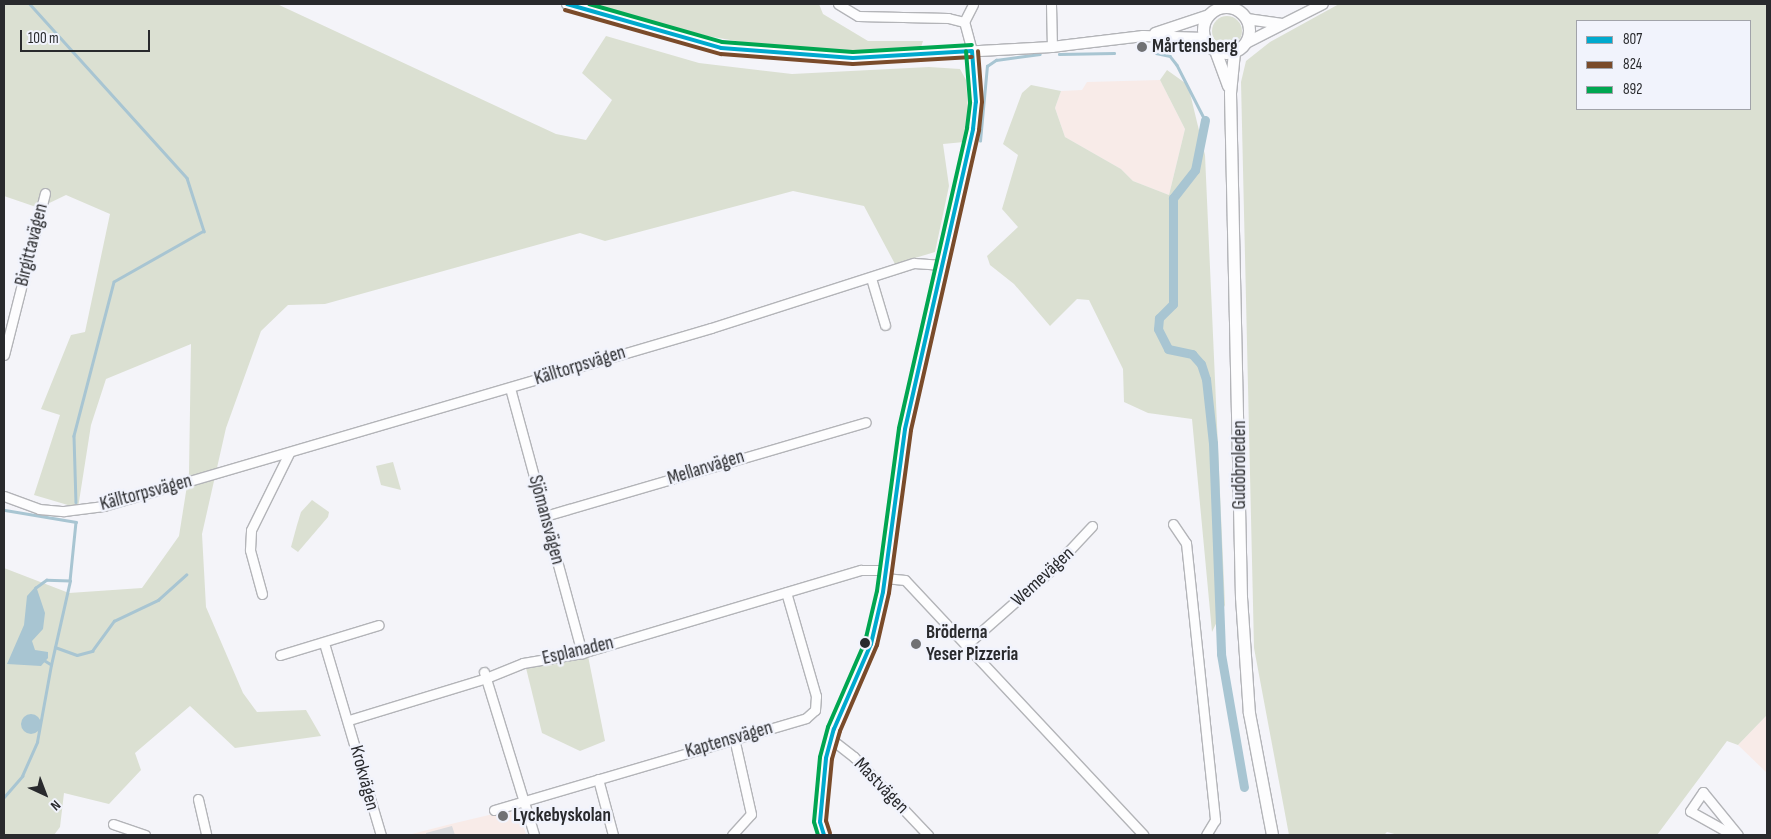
<!DOCTYPE html>
<meta charset="utf-8">
<style>
body{margin:0}
#map{position:relative;width:1771px;height:839px;overflow:hidden;background:#f4f4f9;font-family:"Sofia Sans Condensed",sans-serif}
div>[style]{position:absolute}
.education>*{inset:0;background:#f8ebe8}
.green>*{inset:0;background:#dbe0d2}
.round{border-radius:50%}
.water>*{inset:0;background:#a8c5d2}
.stream>*{height:2.5px;margin:-1.25px;padding:0 1.25px;transform-origin:1.25px;border-radius:1.25px;background:#a8c5d2}
.canal>*{height:9px;margin:-4.5px;padding:0 4.5px;transform-origin:4.5px;border-radius:4.5px;background:#a8c5d2}
.building>*{inset:0;background:#dbdbde}
.roads{filter:drop-shadow(1px 0 #b3b4b8) drop-shadow(-1px 0 #b3b4b8) drop-shadow(0 1px #b3b4b8) drop-shadow(0 -1px #b3b4b8)}
.minor>*{height:9px;margin:-4.5px;padding:0 4.5px;transform-origin:4.5px;border-radius:4.5px;background:#fdfdfe}
.tertiary>*{height:10px;margin:-5px;padding:0 5px;transform-origin:5px;border-radius:5px;background:#fdfdfe}
.secondary>*{height:11px;margin:-5.5px;padding:0 5.5px;transform-origin:5.5px;border-radius:5.5px;background:#fdfdfe}
.secondary>.ring{margin:-5.5px;padding:0;box-sizing:content-box;background:none;border:11px solid #fdfdfe;border-radius:50%}
.bus-1>*{height:4px;margin:-2px;padding:0 2px;transform-origin:2px;border-radius:2px;background:#00a9ce}
.bus-2>*{height:4px;margin:-2px;padding:0 2px;transform-origin:2px;border-radius:2px;background:#7a4b2a}
.bus-3>*{height:4px;margin:-2px;padding:0 2px;transform-origin:2px;border-radius:2px;background:#00a651}
.dots>*{width:14px;height:14px;translate:-50% -50%;box-sizing:border-box;border:2px solid #f1f3fc;border-radius:50%}
span{translate:-50% -50%;white-space:nowrap;text-align:center;line-height:1.15;-webkit-text-stroke:5px #f1f3fc;paint-order:stroke}
.poi-label{font-size:19px;color:#292a2d;font-weight:700}
.left{translate:0 -50%;text-align:left}
.street-label{font-size:19px;color:#292a2d}
.frame{position:absolute;inset:0;border:5px solid #292a2d;pointer-events:none}
.legend{position:absolute;left:1576px;top:20px;width:175px;height:90px;box-sizing:border-box;background:#f1f3fc;border:1px solid #a1a3a9;margin:0;padding:6px 9px;list-style:none;font-size:15px;color:#292a2d}
.legend li{display:flex;align-items:center;gap:10px;height:25px}
.legend b{width:25px;border:1px solid #a1a3a9}
.north{position:absolute;left:20px;top:769px;width:50px;height:50px;-webkit-text-stroke:4px #f1f3fc;paint-order:stroke;rotate:137deg;font-size:14px;font-weight:700;line-height:20px;text-align:center;color:#292a2d}
.north::after{content:'';display:block;margin:auto;width:18px;height:22px;background:#292a2d;clip-path:polygon(50% 0,100% 100%,50% 72%,0 100%)}
.scale{position:absolute;left:20px;top:30px;width:130px;height:22px;box-sizing:border-box;border:2px solid #292a2d;border-top:0;padding-left:6px;font-size:15px;line-height:18px;white-space:nowrap;color:#292a2d;-webkit-text-stroke:4px #f1f3fc;paint-order:stroke}
</style>
<div id="map">
<div class="education">
<i style="clip-path:polygon(1160px 80px,1185px 129px,1169px 195px,1133px 181px,1121px 169px,1065px 137px,1055px 108px,1061px 91px,1082px 90px,1087px 82px)"></i>
<i style="clip-path:polygon(1767px 715px,1767px 773px,1738px 745px)"></i>
<i style="clip-path:polygon(519px 808px,526px 835px,408px 835px,451px 824px)"></i>
</div>
<div class="green">
<i style="clip-path:polygon(4px 4px,277px 4px,556px 134px,586px 140px,612px 100px,582px 73px,606px 36px,699px 63px,792px 74px,929px 67px,960px 69px,966px 80px,968px 109px,964px 142px,943px 144px,949px 186px,935px 252px,895px 264px,864px 206px,793px 191px,605px 241px,580px 233px,325px 304px,288px 305px,261px 331px,226px 428px,202px 534px,206px 607px,243px 693px,257px 712px,306px 710px,321px 736px,235px 748px,190px 706px,135px 753px,141px 770px,109px 804px,64px 793px,60px 827px,54px 835px,4px 835px,4px 568px,69px 593px,142px 588px,179px 536px,189px 473px,191px 344px,106px 379px,91px 425px,78px 508px,34px 495px,60px 415px,41px 409px,71px 335px,85px 332px,110px 214px,66px 195px,39px 208px,4px 196px)"></i>
<i style="clip-path:polygon(587px 4px,819px 4px,823px 14px,868px 41px,923px 41px,921px 47px,856px 52px,788px 50px,707px 36px)"></i>
<i style="clip-path:polygon(evenodd,1339px 4px,1767px 4px,1767px 715px,1738px 745px,1727px 741px,1657px 835px,1398px 835px,1387px 832px,1384px 835px,1289px 835px,1254px 648px,1241px 82px,1246px 61px,1270px 42px,1339px 4px,1577px 21px,1750px 21px,1750px 109px,1577px 109px,1577px 21px)"></i>
<i class="round" style="left:1212px;top:16px;width:30px;height:30px"></i>
<i style="clip-path:polygon(1167px 70px,1188px 85px,1205px 155px,1225px 605px,1212px 632px,1192px 419px,1148px 413px,1124px 402px,1123px 369px,1089px 300px,1077px 299px,1050px 326px,1014px 284px,990px 265px,987px 256px,1018px 227px,1002px 209px,1018px 155px,1003px 144px,1022px 93px,1031px 85px,1061px 91px,1055px 108px,1065px 137px,1121px 169px,1133px 181px,1169px 195px,1185px 129px,1160px 80px)"></i>
<i style="clip-path:polygon(393px 462px,401px 490px,381px 485px,376px 466px)"></i>
<i style="clip-path:polygon(312px 500px,329px 512px,328px 517px,298px 552px,291px 547px,297px 525px,301px 512px)"></i>
<i style="clip-path:polygon(588px 656px,605px 741px,580px 751px,542px 733px,526px 668px)"></i>
</div>
<div class="water">
<i style="clip-path:polygon(36px 586px,45px 613px,43px 629px,32px 641px,35px 650px,48px 652px,48px 658px,41px 666px,7px 664px,24px 625px,27px 596px)"></i>
<i class="round" style="left:21px;top:714px;width:20px;height:20px"></i>
</div>
<div class="stream">
<i style="left:30px;top:4px;width:234px;rotate:47.9deg"></i>
<i style="left:187px;top:178px;width:56px;rotate:72.2deg"></i>
<i style="left:204px;top:231px;width:103px;rotate:150.5deg"></i>
<i style="left:114px;top:282px;width:159px;rotate:104.6deg"></i>
<i style="left:74px;top:436px;width:66px;rotate:88.3deg"></i>
<i style="left:1156px;top:53px;width:14px;rotate:12deg"></i>
<i style="left:1170px;top:56px;width:11px;rotate:52deg"></i>
<i style="left:1177px;top:65px;width:62px;rotate:63deg"></i>
<i style="left:1059px;top:54px;width:55px;rotate:-1deg"></i>
<i style="left:980px;top:141px;width:75px;rotate:-84.7deg"></i>
<i style="left:987px;top:66px;width:11px;rotate:-34deg"></i>
<i style="left:996px;top:60px;width:44px;rotate:-7.8deg"></i>
<i style="left:5px;top:510px;width:72px;rotate:9.6deg"></i>
<i style="left:76px;top:522px;width:59px;rotate:95.8deg"></i>
<i style="left:70px;top:581px;width:23px;rotate:-178deg"></i>
<i style="left:47px;top:580px;width:14px;rotate:144deg"></i>
<i style="left:55px;top:647px;width:23px;rotate:20deg"></i>
<i style="left:77px;top:655px;width:16px;rotate:-15deg"></i>
<i style="left:92px;top:651px;width:37px;rotate:-54deg"></i>
<i style="left:114px;top:621px;width:49px;rotate:-25.5deg"></i>
<i style="left:158px;top:600px;width:38px;rotate:-42deg"></i>
<i style="left:51px;top:665px;width:86px;rotate:-77.3deg"></i>
<i style="left:4px;top:797px;width:28px;rotate:-49deg"></i>
<i style="left:22px;top:776px;width:37px;rotate:-66deg"></i>
<i style="left:37px;top:742px;width:78px;rotate:-79.7deg"></i>
<i style="left:51px;top:665px;width:9px;rotate:-148deg"></i>
</div>
<div class="canal">
<i style="left:1205px;top:120px;width:51px;rotate:101.3deg"></i>
<i style="left:1195px;top:170px;width:36px;rotate:128deg"></i>
<i style="left:1173px;top:198px;width:106px;rotate:90deg"></i>
<i style="left:1173px;top:304px;width:20px;rotate:135deg"></i>
<i style="left:1159px;top:318px;width:11px;rotate:95deg"></i>
<i style="left:1158px;top:329px;width:22px;rotate:63deg"></i>
<i style="left:1168px;top:349px;width:25px;rotate:12deg"></i>
<i style="left:1192px;top:354px;width:13px;rotate:48deg"></i>
<i style="left:1201px;top:364px;width:16px;rotate:72deg"></i>
<i style="left:1206px;top:379px;width:64px;rotate:83.8deg"></i>
<i style="left:1213px;top:443px;width:211px;rotate:87.8deg"></i>
<i style="left:1221px;top:654px;width:135px;rotate:80.2deg"></i>
</div>
<div class="building">
<i style="clip-path:polygon(452px 826px,455px 835px,426px 835px,426px 833px)"></i>
</div>
<div class="roads">
<div class="minor">
<i style="left:838px;top:4px;width:23px;rotate:31deg"></i>
<i style="left:858px;top:16px;width:90px;rotate:1.3deg"></i>
<i style="left:948px;top:18px;width:16px;rotate:14deg"></i>
<i style="left:1051px;top:4px;width:43px;rotate:88.7deg"></i>
<i style="left:972px;top:51px;width:30px;rotate:-105deg"></i>
<i style="left:964px;top:22px;width:20px;rotate:-63deg"></i>
<i style="left:871px;top:278px;width:49px;rotate:73.4deg"></i>
<i style="left:4px;top:355px;width:167px;rotate:-75.8deg"></i>
<i style="left:510px;top:388px;width:275px;rotate:74.8deg"></i>
<i style="left:4px;top:496px;width:37px;rotate:20deg"></i>
<i style="left:39px;top:509px;width:25px;rotate:5deg"></i>
<i style="left:64px;top:511px;width:40px;rotate:-7.1deg"></i>
<i style="left:104px;top:506px;width:633px;rotate:-16.34deg"></i>
<i style="left:711px;top:328px;width:213px;rotate:-17.8deg"></i>
<i style="left:914px;top:263px;width:29px;rotate:4deg"></i>
<i style="left:545px;top:516px;width:334px;rotate:-16.3deg"></i>
<i style="left:1173px;top:524px;width:23px;rotate:56deg"></i>
<i style="left:1186px;top:543px;width:279px;rotate:84deg"></i>
<i style="left:1215px;top:820px;width:17px;rotate:121deg"></i>
<i style="left:885px;top:578px;width:20px;rotate:6deg"></i>
<i style="left:905px;top:580px;width:349px;rotate:46.9deg"></i>
<i style="left:262px;top:594px;width:46px;rotate:-105.3deg"></i>
<i style="left:250px;top:550px;width:20px;rotate:-87deg"></i>
<i style="left:251px;top:530px;width:86px;rotate:-63.7deg"></i>
<i style="left:324px;top:643px;width:200px;rotate:73.5deg"></i>
<i style="left:966px;top:645px;width:111px;rotate:-41.3deg"></i>
<i style="left:1049px;top:572px;width:63px;rotate:-46.9deg"></i>
<i style="left:280px;top:655px;width:103px;rotate:-16.9deg"></i>
<i style="left:484px;top:672px;width:170px;rotate:72.9deg"></i>
<i style="left:349px;top:720px;width:143px;rotate:-17deg"></i>
<i style="left:486px;top:678px;width:40px;rotate:-22deg"></i>
<i style="left:523px;top:663px;width:60px;rotate:-9.6deg"></i>
<i style="left:582px;top:653px;width:291px;rotate:-16.6deg"></i>
<i style="left:861px;top:570px;width:26px"></i>
<i style="left:831px;top:739px;width:29px;rotate:38deg"></i>
<i style="left:854px;top:757px;width:108px;rotate:46.5deg"></i>
<i style="left:598px;top:779px;width:58px;rotate:75deg"></i>
<i style="left:198px;top:799px;width:37px;rotate:77deg"></i>
<i style="left:494px;top:810px;width:325px;rotate:-16.4deg"></i>
<i style="left:806px;top:718px;width:12px;rotate:-42deg"></i>
<i style="left:815px;top:710px;width:14px;rotate:-86deg"></i>
<i style="left:816px;top:696px;width:108px;rotate:-106.1deg"></i>
<i style="left:113px;top:824px;width:34px;rotate:19deg"></i>
<i style="left:732px;top:835px;width:28px;rotate:-48deg"></i>
<i style="left:751px;top:814px;width:78px;rotate:-102.6deg"></i>
<i style="left:1733px;top:835px;width:49px;rotate:-150.8deg"></i>
<i style="left:1690px;top:811px;width:23px;rotate:-56deg"></i>
<i style="left:1703px;top:792px;width:55px;rotate:50.9deg"></i>
</div>
<div class="tertiary">
<i style="left:567px;top:4px;width:160px;rotate:15.9deg"></i>
<i style="left:721px;top:48px;width:132px;rotate:4.3deg"></i>
<i style="left:853px;top:58px;width:199px;rotate:-3.2deg"></i>
<i style="left:1052px;top:47px;width:92px;rotate:-6.9deg"></i>
<i style="left:1143px;top:36px;width:62px;rotate:1.8deg"></i>
<i style="left:1247px;top:19px;width:34px;rotate:8deg"></i>
<i style="left:1155px;top:33px;width:57px;rotate:-18.4deg"></i>
<i style="left:1246px;top:43px;width:86px;rotate:-26.9deg"></i>
<i style="left:824px;top:835px;width:14px;rotate:-107deg"></i>
<i style="left:820px;top:822px;width:64px;rotate:-84.6deg"></i>
<i style="left:826px;top:758px;width:30px;rotate:-75deg"></i>
<i style="left:834px;top:729px;width:93px;rotate:-66.5deg"></i>
<i style="left:871px;top:644px;width:53px;rotate:-77deg"></i>
<i style="left:883px;top:592px;width:164px;rotate:-82.3deg"></i>
<i style="left:905px;top:429px;width:308px;rotate:-77.2deg"></i>
<i style="left:973px;top:129px;width:27px;rotate:-84deg"></i>
<i style="left:976px;top:102px;width:51px;rotate:-94.5deg"></i>
</div>
<div class="secondary">
<i class="ring" style="left:1203px;top:7px;width:35px;height:35px"></i>
<i style="left:1215px;top:50px;width:38px;rotate:70deg"></i>
<i style="left:1234px;top:52px;width:41px;rotate:95.6deg"></i>
<i style="left:1230px;top:93px;width:504px;rotate:88.75deg"></i>
<i style="left:1241px;top:597px;width:116px;rotate:86.1deg"></i>
<i style="left:1249px;top:713px;width:124px;rotate:79.3deg"></i>
</div>
</div>
<div class="bus-1">
<i style="left:567px;top:4px;width:160px;rotate:15.9deg"></i>
<i style="left:721px;top:48px;width:132px;rotate:4.3deg"></i>
<i style="left:853px;top:58px;width:119px;rotate:-3.4deg"></i>
<i style="left:824px;top:835px;width:14px;rotate:-107deg"></i>
<i style="left:820px;top:822px;width:64px;rotate:-84.6deg"></i>
<i style="left:826px;top:758px;width:30px;rotate:-75deg"></i>
<i style="left:834px;top:729px;width:93px;rotate:-66.5deg"></i>
<i style="left:871px;top:644px;width:53px;rotate:-77deg"></i>
<i style="left:883px;top:592px;width:164px;rotate:-82.3deg"></i>
<i style="left:905px;top:429px;width:308px;rotate:-77.2deg"></i>
<i style="left:973px;top:129px;width:27px;rotate:-84deg"></i>
<i style="left:976px;top:102px;width:51px;rotate:-94.5deg"></i>
</div>
<div class="bus-2">
<i style="left:565px;top:10px;width:162px;rotate:15.8deg"></i>
<i style="left:721px;top:54px;width:132px;rotate:4.3deg"></i>
<i style="left:853px;top:64px;width:119px;rotate:-3.4deg"></i>
<i style="left:830px;top:833px;width:13px;rotate:-108deg"></i>
<i style="left:826px;top:821px;width:62px;rotate:-84.5deg"></i>
<i style="left:832px;top:759px;width:29px;rotate:-74deg"></i>
<i style="left:840px;top:731px;width:94px;rotate:-66.7deg"></i>
<i style="left:877px;top:645px;width:53px;rotate:-77deg"></i>
<i style="left:889px;top:593px;width:164px;rotate:-82.3deg"></i>
<i style="left:911px;top:430px;width:308px;rotate:-77.2deg"></i>
<i style="left:979px;top:130px;width:28px;rotate:-84deg"></i>
<i style="left:982px;top:102px;width:51px;rotate:-94.5deg"></i>
</div>
<div class="bus-3">
<i style="left:589px;top:4px;width:138px;rotate:15.9deg"></i>
<i style="left:722px;top:42px;width:131px;rotate:4.4deg"></i>
<i style="left:853px;top:52px;width:119px;rotate:-3.4deg"></i>
<i style="left:818px;top:835px;width:14px;rotate:-107deg"></i>
<i style="left:814px;top:822px;width:65px;rotate:-84.7deg"></i>
<i style="left:820px;top:757px;width:31px;rotate:-75deg"></i>
<i style="left:828px;top:727px;width:93px;rotate:-66.5deg"></i>
<i style="left:865px;top:642px;width:52px;rotate:-76.8deg"></i>
<i style="left:877px;top:591px;width:164px;rotate:-82.3deg"></i>
<i style="left:899px;top:428px;width:308px;rotate:-77.2deg"></i>
<i style="left:967px;top:128px;width:26px;rotate:-83deg"></i>
<i style="left:970px;top:102px;width:51px;rotate:-94.5deg"></i>
</div>
<div class="dots">
<i style="left:1142px;top:47px;background:#707174"></i>
<i style="left:865px;top:643px;background:#292a2d"></i>
<i style="left:916px;top:644px;background:#707174"></i>
<i style="left:503px;top:816px;background:#707174"></i>
</div>
<div class="poi-label">
<span class="left" style="left:1152px;top:47px">Mårtensberg</span>
<span class="left" style="left:926px;top:644px">Bröderna<br>Yeser Pizzeria</span>
<span class="left" style="left:513px;top:816px">Lyckebyskolan</span>
</div>
<div class="street-label">
<span style="left:32px;top:245px;rotate:-76deg">Birgittavägen</span>
<span style="left:580px;top:366px;rotate:-17deg">Källtorpsvägen</span>
<span style="left:1240px;top:465px;rotate:-90deg">Gudöbroleden</span>
<span style="left:706px;top:468px;rotate:-17deg">Mellanvägen</span>
<span style="left:146px;top:493px;rotate:-15deg">Källtorpsvägen</span>
<span style="left:546px;top:520px;rotate:75deg">Sjömansvägen</span>
<span style="left:1043px;top:577px;rotate:-43deg">Wemevägen</span>
<span style="left:578px;top:651px;rotate:-13deg">Esplanaden</span>
<span style="left:729px;top:740px;rotate:-16deg">Kaptensvägen</span>
<span style="left:364px;top:778px;rotate:75deg">Krokvägen</span>
<span style="left:881px;top:786px;rotate:46deg">Mastvägen</span>
</div>
<div class="frame"></div>
<ul class="legend">
<li><b style="height:6px;background:#00a9ce"></b>807</li>
<li><b style="height:6px;background:#7a4b2a"></b>824</li>
<li><b style="height:6px;background:#00a651"></b>892</li>
</ul>
<div class="north">N</div>
<div class="scale">100 m</div>
</div>
